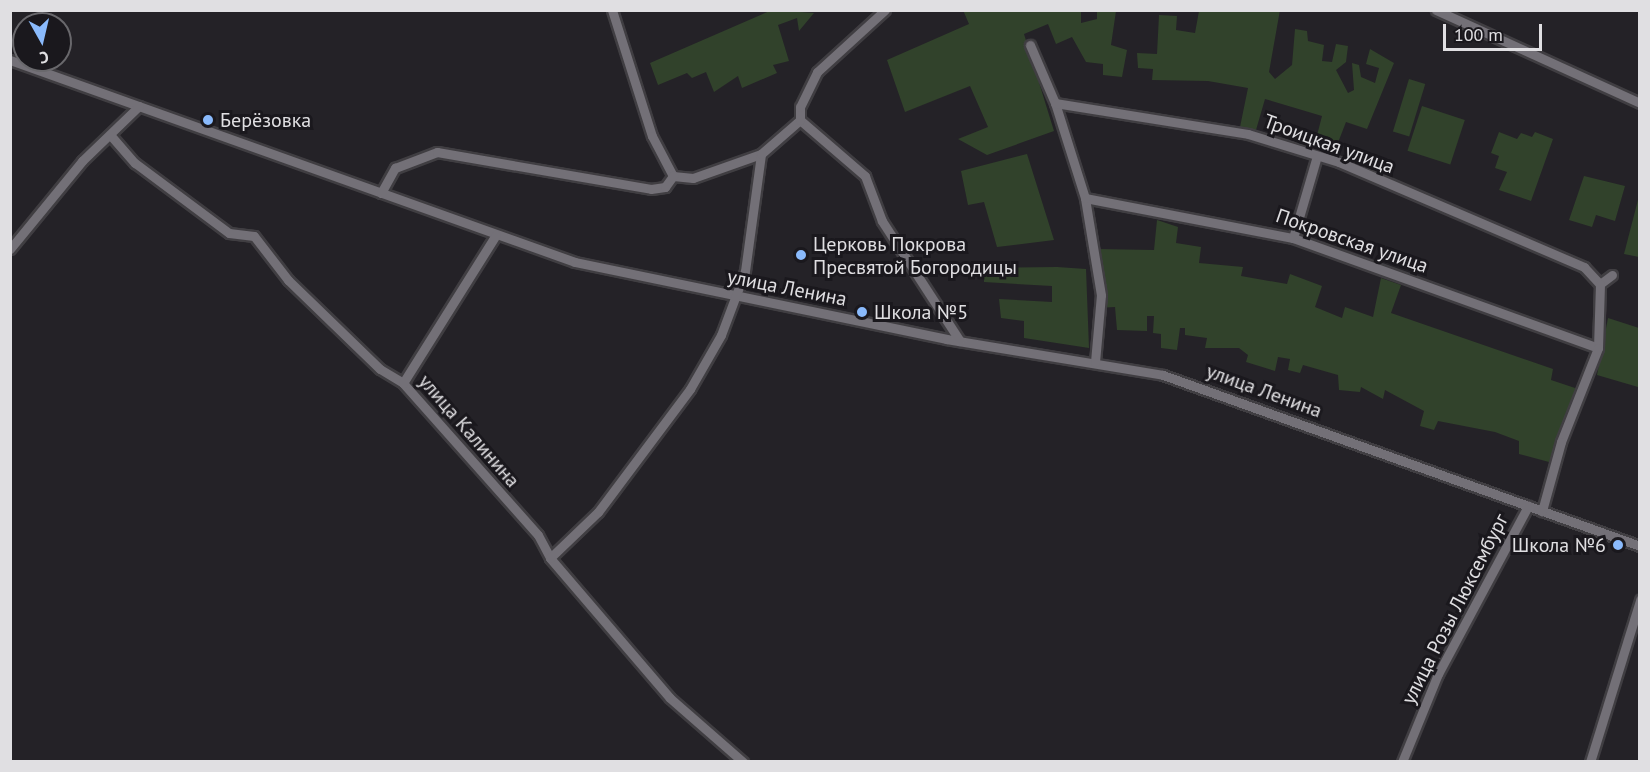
<!DOCTYPE html>
<meta charset="utf-8">
<style>
body{margin:0}
#map{position:relative;width:1650px;height:772px;overflow:hidden;background:#242227;font-family:"PT Sans",sans-serif}
div>[style]{position:absolute}
.green>*{inset:0;background:#31422b;transform-origin:0 0}
.roads{filter:drop-shadow(2px 0 #403e42) drop-shadow(-2px 0 #403e42) drop-shadow(0 2px #403e42) drop-shadow(0 -2px #403e42)}
.minor>*{height:9px;margin:-4.5px;padding:0 4.5px;transform-origin:4.5px;border-radius:4.5px;background:#737077}
.dots>*{width:16px;height:16px;translate:-50% -50%;box-sizing:border-box;border:3px solid #1a181d;border-radius:50%}
span{translate:-50% -50%;white-space:nowrap;text-align:center;line-height:1.15;-webkit-text-stroke:6px #1a181d;paint-order:stroke}
.poi-label{font-size:20px;color:#e0dfe2}
.left{translate:0 -50%;text-align:left}
.right{translate:-100% -50%;text-align:right}
.street-label{font-size:20px;color:#e0dfe2}
.frame{position:absolute;inset:0;border:12px solid #e0dfe2;pointer-events:none}
.north{position:absolute;left:12px;top:12px;width:60px;height:60px;box-sizing:border-box;background:#1a181d;border:2px solid #69686c;border-radius:50%;rotate:172deg;font-size:16px;font-weight:700;line-height:24px;text-align:center;color:#e0dfe2}
.north::after{content:'';display:block;margin:auto;width:21px;height:27px;background:#8abafc;clip-path:polygon(50% 0,100% 100%,50% 72%,0 100%)}
.scale{position:absolute;left:1443px;top:24px;width:99px;height:27px;box-sizing:border-box;border:3px solid #e0dfe2;border-top:0;padding-left:8px;font-size:18px;line-height:21px;white-space:nowrap;color:#e0dfe2;-webkit-text-stroke:4px #1a181d;paint-order:stroke}
</style>
<div id="map">
<div class="green">
<i style="clip-path:polygon(772px 10px,814px 13px,799px 31px,797px 18px,778px 25px,789px 61px,773px 65px,777px 73px,742px 88px,738px 76px,714px 92px,706px 72px,692px 78px,687px 73px,658px 85px,650px 63px)"></i>
<i style="clip-path:polygon(963px 10px,1081px 11px,1081px 23px,1097px 19px,1097px 11px,1116px 11px,1111px 45px,1127px 50px,1122px 77px,1103px 75px,1103px 64px,1086px 62px,1072px 37px,1056px 44px,1048px 24px,1024px 34px,1054px 131px,987px 155px,958px 139px,988px 127px,970px 86px,905px 112px,887px 60px,969px 24px)"></i>
<i style="clip-path:polygon(1280px 10px,1269px 72px,1275px 79px,1292px 65px,1295px 29px,1307px 31px,1308px 41px,1324px 45px,1322px 61px,1332px 62px,1336px 44px,1348px 46px,1346px 62px,1336px 70px,1348px 93px,1354px 90px,1352px 63px,1359px 65px,1361px 77px,1375px 83px,1379px 68px,1366px 64px,1370px 49px,1394px 63px,1367px 129px,1346px 122px,1334px 153px,1314px 147px,1322px 116px,1265px 99px,1256px 130px,1240px 127px,1248px 88px,1208px 81px,1152px 80px,1153px 69px,1138px 68px,1137px 53px,1157px 54px,1159px 15px,1177px 16px,1176px 30px,1195px 33px,1199px 11px)"></i>
<i style="left:1409px;top:79px;width:17px;height:55px;rotate:17deg"></i>
<i style="left:1422px;top:106px;width:45px;height:47px;rotate:18deg"></i>
<i style="clip-path:polygon(1499px 132px,1517px 139px,1521px 133px,1532px 137px,1535px 132px,1553px 139px,1531px 201px,1499px 190px,1507px 172px,1495px 168px,1499px 156px,1491px 153px)"></i>
<i style="clip-path:polygon(1027px 154px,1054px 240px,997px 247px,984px 202px,968px 205px,961px 171px)"></i>
<i style="clip-path:polygon(1584px 176px,1625px 186px,1615px 221px,1596px 215px,1592px 227px,1569px 220px)"></i>
<i style="clip-path:polygon(1639px 196px,1640px 257px,1639px 257px,1624px 254px)"></i>
<i style="clip-path:polygon(1157px 220px,1178px 227px,1176px 243px,1201px 247px,1199px 263px,1243px 267px,1241px 276px,1287px 284px,1290px 274px,1322px 286px,1315px 307px,1342px 318px,1345px 307px,1373px 317px,1381px 278px,1401px 285px,1391px 313px,1553px 369px,1551px 380px,1578px 389px,1549px 462px,1519px 454px,1519px 441px,1495px 432px,1438px 421px,1434px 430px,1420px 426px,1424px 411px,1385px 390px,1383px 399px,1361px 387px,1360px 392px,1339px 390px,1338px 375px,1303px 365px,1300px 373px,1288px 370px,1290px 359px,1278px 357px,1275px 371px,1246px 362px,1248px 355px,1239px 348px,1205px 348px,1207px 338px,1185px 335px,1185px 328px,1180px 328px,1177px 350px,1161px 348px,1161px 334px,1153px 333px,1154px 316px,1147px 316px,1147px 331px,1117px 330px,1115px 307px,1096px 308px,1095px 249px,1154px 250px)"></i>
<i style="clip-path:polygon(1057px 267px,1086px 269px,1089px 348px,1024px 338px,1024px 321px,1001px 318px,999px 299px,1052px 302px,1052px 286px,984px 282px,984px 268px)"></i>
<i style="clip-path:polygon(1608px 318px,1639px 328px,1638px 387px,1597px 375px)"></i>
</div>
<div class="roads">
<div class="minor">
<i style="left:612px;top:10px;width:132px;rotate:72.4deg"></i>
<i style="left:652px;top:136px;width:45px;rotate:62.3deg"></i>
<i style="left:673px;top:176px;width:20px;rotate:6deg"></i>
<i style="left:693px;top:178px;width:72px;rotate:-19.4deg"></i>
<i style="left:1436px;top:10px;width:224px;rotate:24.5deg"></i>
<i style="left:1030px;top:45px;width:63px;rotate:66.7deg"></i>
<i style="left:10px;top:60px;width:600px;rotate:19.67deg"></i>
<i style="left:575px;top:262px;width:379px;rotate:11.7deg"></i>
<i style="left:946px;top:339px;width:220px;rotate:9.4deg"></i>
<i style="left:1163px;top:375px;width:507px;rotate:19.72deg"></i>
<i style="left:800px;top:120px;width:86px;rotate:40.7deg"></i>
<i style="left:865px;top:176px;width:48px;rotate:69.3deg"></i>
<i style="left:882px;top:221px;width:143px;rotate:57deg"></i>
<i style="left:112px;top:137px;width:35px;rotate:49deg"></i>
<i style="left:135px;top:163px;width:117px;rotate:36.7deg"></i>
<i style="left:229px;top:233px;width:25px;rotate:7deg"></i>
<i style="left:254px;top:236px;width:56px;rotate:52.3deg"></i>
<i style="left:288px;top:280px;width:128px;rotate:44.1deg"></i>
<i style="left:380px;top:369px;width:27px;rotate:31deg"></i>
<i style="left:403px;top:383px;width:203px;rotate:48.4deg"></i>
<i style="left:538px;top:535px;width:26px;rotate:62deg"></i>
<i style="left:550px;top:558px;width:184px;rotate:49.4deg"></i>
<i style="left:670px;top:698px;width:97px;rotate:41.2deg"></i>
<i style="left:381px;top:193px;width:29px;rotate:-61deg"></i>
<i style="left:395px;top:168px;width:45px;rotate:-20.9deg"></i>
<i style="left:437px;top:152px;width:217px;rotate:9.8deg"></i>
<i style="left:651px;top:189px;width:14px;rotate:-8deg"></i>
<i style="left:665px;top:187px;width:14px;rotate:-54deg"></i>
<i style="left:1085px;top:198px;width:212px;rotate:10.9deg"></i>
<i style="left:1293px;top:238px;width:324px;rotate:19.8deg"></i>
<i style="left:1293px;top:238px;width:85px;rotate:-73.7deg"></i>
<i style="left:10px;top:249px;width:114px;rotate:-50.7deg"></i>
<i style="left:82px;top:161px;width:79px;rotate:-44deg"></i>
<i style="left:1600px;top:284px;width:15px;rotate:-37deg"></i>
<i style="left:1095px;top:362px;width:67px;rotate:-84.9deg"></i>
<i style="left:1101px;top:295px;width:98px;rotate:-99.4deg"></i>
<i style="left:1085px;top:198px;width:100px;rotate:-107.5deg"></i>
<i style="left:1055px;top:103px;width:195px;rotate:9.1deg"></i>
<i style="left:1248px;top:134px;width:95px;rotate:17.1deg"></i>
<i style="left:1339px;top:162px;width:267px;rotate:23.2deg"></i>
<i style="left:1584px;top:267px;width:23px;rotate:47deg"></i>
<i style="left:1600px;top:284px;width:64px;rotate:91.8deg"></i>
<i style="left:1598px;top:348px;width:101px;rotate:111.5deg"></i>
<i style="left:1561px;top:442px;width:72px;rotate:105.4deg"></i>
<i style="left:403px;top:383px;width:175px;rotate:-57.9deg"></i>
<i style="left:550px;top:558px;width:66px;rotate:-43.8deg"></i>
<i style="left:598px;top:512px;width:154px;rotate:-53.2deg"></i>
<i style="left:690px;top:389px;width:62px;rotate:-60.1deg"></i>
<i style="left:721px;top:335px;width:68px;rotate:-69.4deg"></i>
<i style="left:745px;top:271px;width:118px;rotate:-82.2deg"></i>
<i style="left:761px;top:154px;width:52px;rotate:-41.1deg"></i>
<i style="left:800px;top:120px;width:13px;rotate:-90deg"></i>
<i style="left:800px;top:107px;width:39px;rotate:-64deg"></i>
<i style="left:817px;top:72px;width:92px;rotate:-42.4deg"></i>
<i style="left:1402px;top:762px;width:95px;rotate:-67.8deg"></i>
<i style="left:1438px;top:674px;width:191px;rotate:-61.8deg"></i>
<i style="left:1590px;top:762px;width:170px;rotate:-72.8deg"></i>
</div>
</div>
<div class="dots">
<i style="left:208px;top:120px;background:#8abafc"></i>
<i style="left:801px;top:255px;background:#8abafc"></i>
<i style="left:862px;top:312px;background:#8abafc"></i>
<i style="left:1618px;top:545px;background:#8abafc"></i>
</div>
<div class="poi-label">
<span class="left" style="left:220px;top:120px">Берёзовка</span>
<span class="left" style="left:813px;top:256px">Церковь Покрова<br>Пресвятой Богородицы</span>
<span class="left" style="left:874px;top:312px">Школа №5</span>
<span class="right" style="left:1606px;top:545px">Школа №6</span>
</div>
<div class="street-label">
<span style="left:1329px;top:144px;rotate:20deg">Троицкая улица</span>
<span style="left:1352px;top:241px;rotate:19deg">Покровская улица</span>
<span style="left:787px;top:288px;rotate:11deg">улица Ленина</span>
<span style="left:1264px;top:391px;rotate:20deg">улица Ленина</span>
<span style="left:469px;top:431px;rotate:49deg">улица Калинина</span>
<span style="left:1455px;top:609px;rotate:-63deg">улица Розы Люксембург</span>
</div>
<div class="frame"></div>
<div class="north">С</div>
<div class="scale">100 m</div>
</div>
